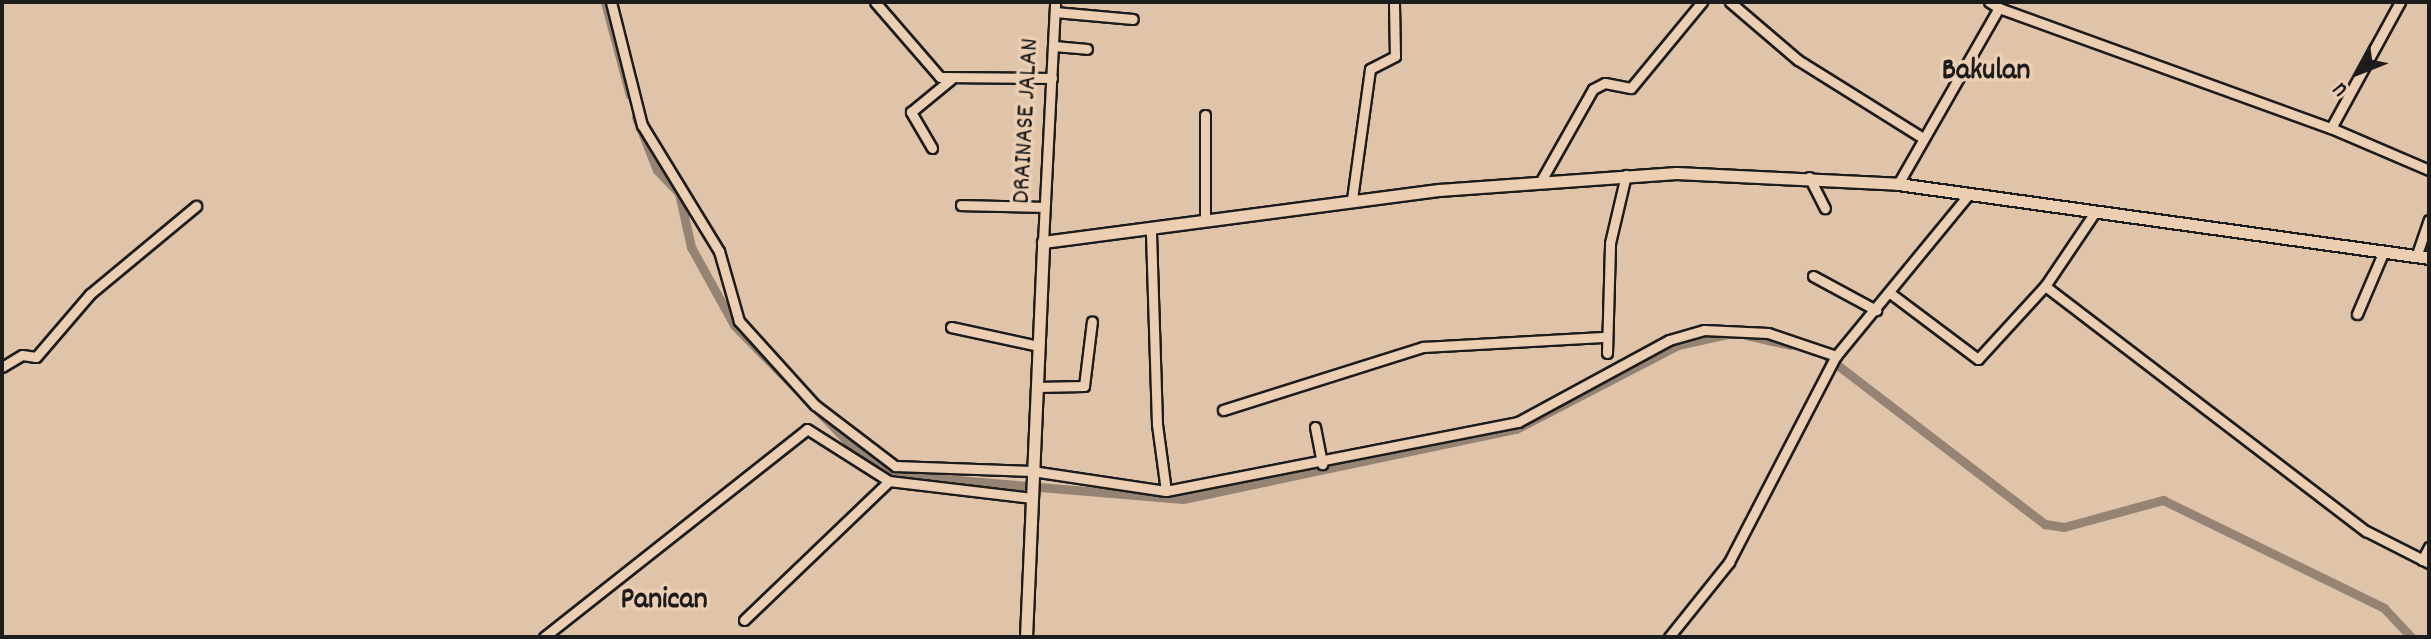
<!DOCTYPE html>
<style>
body{margin:0}
#map{position:relative;width:2431px;height:639px;overflow:hidden;background:#dfc4aa;font-family:Dekko,sans-serif}
div>[style]{position:absolute}
.canal>*{height:9px;margin:-4.5px;padding:0 4.5px;transform-origin:4.5px;border-radius:4.5px;background:#958373}
.roads{filter:drop-shadow(2px 0 #1c1c1c) drop-shadow(-2px 0 #1c1c1c) drop-shadow(0 2px #1c1c1c) drop-shadow(0 -2px #1c1c1c)}
.minor>*{height:9px;margin:-4.5px;padding:0 4.5px;transform-origin:4.5px;border-radius:4.5px;background:#eccfb3}
.major>*{height:11px;margin:-5.5px;padding:0 5.5px;transform-origin:5.5px;border-radius:5.5px;background:#eccfb3}
span{translate:-50% -50%;white-space:nowrap;text-align:center;line-height:1.15;-webkit-text-stroke:7px #eccfb3;paint-order:stroke}
.street-label{font-size:26px;color:#1c1c1c}
.quarter-label{font-size:30px;color:#1c1c1c;font-weight:700}
.frame{position:absolute;inset:0;border:4px solid #1c1c1c;pointer-events:none}
.north{position:absolute;left:2319px;top:32px;width:80px;height:80px;-webkit-text-stroke:6px #eccfb3;paint-order:stroke;rotate:227deg;font-size:22px;font-weight:700;line-height:32px;text-align:center;color:#1c1c1c}
.north::after{content:'';display:block;margin:auto;width:28px;height:36px;background:#1c1c1c;clip-path:polygon(50% 0,100% 100%,50% 72%,0 100%)}
</style>
<div id="map">
<div class="canal">
<i style="left:605px;top:2px;width:96px;rotate:75deg"></i>
<i style="left:636px;top:117px;width:57px;rotate:68.4deg"></i>
<i style="left:657px;top:170px;width:32px;rotate:46deg"></i>
<i style="left:679px;top:193px;width:55px;rotate:77.5deg"></i>
<i style="left:691px;top:247px;width:89px;rotate:61.1deg"></i>
<i style="left:734px;top:325px;width:163px;rotate:45.7deg"></i>
<i style="left:848px;top:442px;width:46px;rotate:36.1deg"></i>
<i style="left:885px;top:469px;width:25px;rotate:16deg"></i>
<i style="left:909px;top:476px;width:275px;rotate:4.8deg"></i>
<i style="left:1183px;top:499px;width:340px;rotate:-11.9deg"></i>
<i style="left:1516px;top:429px;width:182px;rotate:-27.4deg"></i>
<i style="left:1678px;top:345px;width:55px;rotate:-12.5deg"></i>
<i style="left:1746px;top:335px;width:45px;rotate:12.8deg"></i>
<i style="left:1827px;top:357px;width:275px;rotate:37.5deg"></i>
<i style="left:2045px;top:524px;width:19px;rotate:9deg"></i>
<i style="left:2064px;top:527px;width:103px;rotate:-15.3deg"></i>
<i style="left:2163px;top:500px;width:246px;rotate:26deg"></i>
<i style="left:2384px;top:608px;width:40px;rotate:47deg"></i>
</div>
<div class="roads">
<div class="minor">
<i style="left:611px;top:2px;width:127px;rotate:75.9deg"></i>
<i style="left:642px;top:125px;width:148px;rotate:58.6deg"></i>
<i style="left:719px;top:251px;width:73px;rotate:74.1deg"></i>
<i style="left:739px;top:321px;width:113px;rotate:47.9deg"></i>
<i style="left:815px;top:405px;width:101px;rotate:37.3deg"></i>
<i style="left:895px;top:466px;width:137px;rotate:2.1deg"></i>
<i style="left:1032px;top:471px;width:135px;rotate:8.5deg"></i>
<i style="left:1166px;top:491px;width:68px;rotate:-97.7deg"></i>
<i style="left:1157px;top:424px;width:196px;rotate:-91.8deg"></i>
<i style="left:875px;top:2px;width:99px;rotate:49.1deg"></i>
<i style="left:940px;top:77px;width:112px;rotate:0.5deg"></i>
<i style="left:1730px;top:2px;width:89px;rotate:40.5deg"></i>
<i style="left:1798px;top:60px;width:147px;rotate:32deg"></i>
<i style="left:1989px;top:2px;width:12px;rotate:31deg"></i>
<i style="left:1055px;top:12px;width:78px;rotate:5.1deg"></i>
<i style="left:1054px;top:46px;width:33px;rotate:5deg"></i>
<i style="left:1205px;top:115px;width:104px;rotate:90deg"></i>
<i style="left:2331px;top:128px;width:144px;rotate:-61.3deg"></i>
<i style="left:932px;top:148px;width:42px;rotate:-120.3deg"></i>
<i style="left:911px;top:112px;width:52px;rotate:-39.5deg"></i>
<i style="left:1809px;top:177px;width:35px;rotate:63deg"></i>
<i style="left:1542px;top:179px;width:103px;rotate:-60.5deg"></i>
<i style="left:1593px;top:89px;width:13px;rotate:-27deg"></i>
<i style="left:1605px;top:83px;width:26px;rotate:11deg"></i>
<i style="left:1631px;top:88px;width:112px;rotate:-50.5deg"></i>
<i style="left:1898px;top:184px;width:203px;rotate:-60.2deg"></i>
<i style="left:1999px;top:8px;width:353px;rotate:19.9deg"></i>
<i style="left:2331px;top:128px;width:107px;rotate:23.2deg"></i>
<i style="left:1352px;top:199px;width:131px;rotate:-82.1deg"></i>
<i style="left:1370px;top:69px;width:28px;rotate:-27deg"></i>
<i style="left:1395px;top:56px;width:54px;rotate:-91.1deg"></i>
<i style="left:961px;top:205px;width:82px;rotate:1.4deg"></i>
<i style="left:2095px;top:212px;width:89px;rotate:124deg"></i>
<i style="left:2045px;top:286px;width:404px;rotate:37.4deg"></i>
<i style="left:2366px;top:531px;width:71px;rotate:26.9deg"></i>
<i style="left:1043px;top:242px;width:240px;rotate:-87.1deg"></i>
<i style="left:2416px;top:257px;width:39px;rotate:-71deg"></i>
<i style="left:1813px;top:276px;width:72px;rotate:28.4deg"></i>
<i style="left:1890px;top:293px;width:110px;rotate:36.9deg"></i>
<i style="left:1978px;top:359px;width:99px;rotate:-47.5deg"></i>
<i style="left:2357px;top:314px;width:66px;rotate:-66.9deg"></i>
<i style="left:951px;top:327px;width:89px;rotate:12.3deg"></i>
<i style="left:1607px;top:353px;width:110px;rotate:-88.4deg"></i>
<i style="left:1610px;top:243px;width:70px;rotate:-76.8deg"></i>
<i style="left:2px;top:367px;width:23px;rotate:-31deg"></i>
<i style="left:22px;top:355px;width:14px;rotate:8deg"></i>
<i style="left:36px;top:357px;width:83px;rotate:-49.4deg"></i>
<i style="left:90px;top:294px;width:138px;rotate:-39.7deg"></i>
<i style="left:1037px;top:387px;width:47px;rotate:-1.2deg"></i>
<i style="left:1084px;top:386px;width:65px;rotate:-83deg"></i>
<i style="left:1223px;top:410px;width:210px;rotate:-17.5deg"></i>
<i style="left:1423px;top:347px;width:180px;rotate:-3.2deg"></i>
<i style="left:1315px;top:427px;width:38px;rotate:79deg"></i>
<i style="left:1166px;top:491px;width:359px;rotate:-11.1deg"></i>
<i style="left:1518px;top:422px;width:172px;rotate:-28.5deg"></i>
<i style="left:1669px;top:340px;width:36px;rotate:-16deg"></i>
<i style="left:1704px;top:330px;width:64px;rotate:2.7deg"></i>
<i style="left:1768px;top:333px;width:72px;rotate:18.7deg"></i>
<i style="left:2422px;top:560px;width:15px;rotate:-62deg"></i>
<i style="left:744px;top:620px;width:201px;rotate:-43.8deg"></i>
<i style="left:544px;top:637px;width:335px;rotate:-38.3deg"></i>
<i style="left:807px;top:429px;width:97px;rotate:32.4deg"></i>
<i style="left:889px;top:481px;width:144px;rotate:6.8deg"></i>
<i style="left:1669px;top:637px;width:96px;rotate:-51.3deg"></i>
<i style="left:1729px;top:562px;width:232px;rotate:-62.6deg"></i>
<i style="left:1836px;top:356px;width:210px;rotate:-50.6deg"></i>
</div>
<div class="major">
<i style="left:1026px;top:637px;width:395px;rotate:-87.5deg"></i>
<i style="left:1043px;top:242px;width:399px;rotate:-7.5deg"></i>
<i style="left:1439px;top:190px;width:238px;rotate:-4.1deg"></i>
<i style="left:1676px;top:173px;width:222px;rotate:2.8deg"></i>
<i style="left:1898px;top:184px;width:536px;rotate:7.93deg"></i>
</div>
</div>
<div class="street-label">
<span style="left:1027px;top:121px;rotate:-87deg">DRAINASE JALAN</span>
</div>
<div class="quarter-label">
<span style="left:1986px;top:73px">Bakulan</span>
<span style="left:664px;top:602px">Panican</span>
</div>
<div class="frame"></div>
<div class="north">U</div>
</div>
